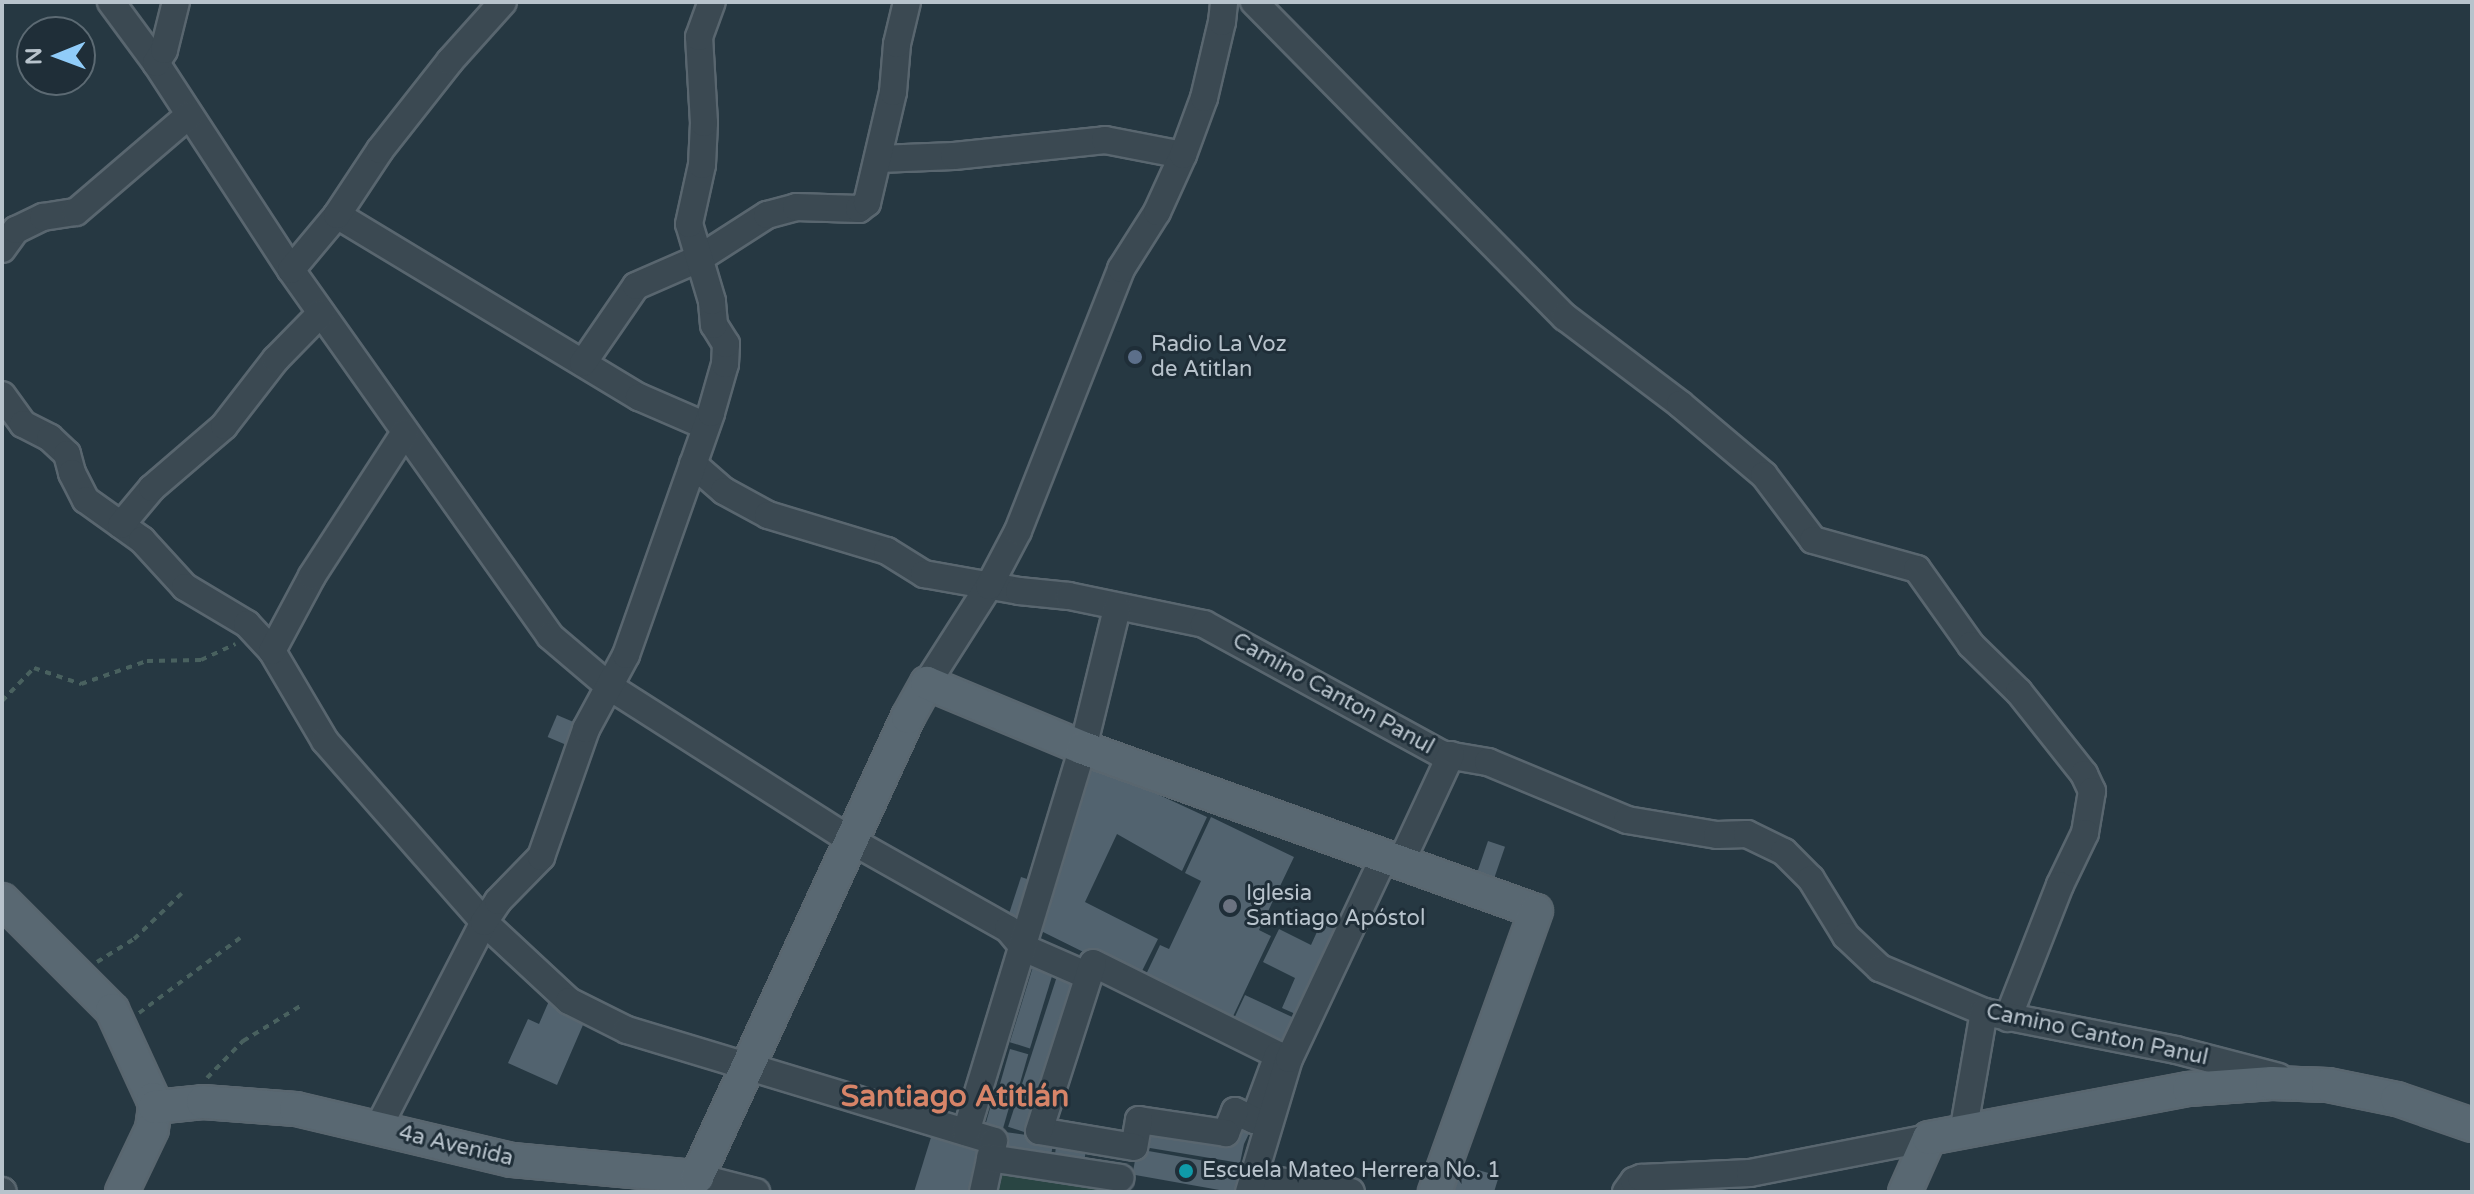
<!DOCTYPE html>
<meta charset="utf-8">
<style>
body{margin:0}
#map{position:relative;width:2474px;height:1194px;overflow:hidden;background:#263842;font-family:"Varela Round",sans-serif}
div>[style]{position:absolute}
.green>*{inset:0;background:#294543}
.building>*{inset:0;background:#52636f;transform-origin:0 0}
.path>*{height:4px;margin-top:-2px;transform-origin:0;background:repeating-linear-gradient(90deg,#49615f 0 6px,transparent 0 12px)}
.roads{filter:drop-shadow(2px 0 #59666f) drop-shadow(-2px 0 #59666f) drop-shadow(0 2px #59666f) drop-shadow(0 -2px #59666f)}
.minor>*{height:26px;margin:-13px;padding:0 13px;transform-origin:13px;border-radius:13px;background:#3b4952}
.major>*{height:32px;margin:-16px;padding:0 16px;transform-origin:16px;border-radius:16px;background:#596872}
.dots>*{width:22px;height:22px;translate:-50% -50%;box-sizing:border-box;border:4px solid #1f2e38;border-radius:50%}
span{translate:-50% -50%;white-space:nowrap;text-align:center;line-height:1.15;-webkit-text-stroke:6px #1f2e38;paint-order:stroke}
.poi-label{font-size:22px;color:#b8c3cc}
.left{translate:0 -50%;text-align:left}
.street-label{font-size:22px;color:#b8c3cc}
.district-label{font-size:30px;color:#d78468;font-weight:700}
.frame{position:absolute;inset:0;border:4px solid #b8c3cc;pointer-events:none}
.north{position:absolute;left:16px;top:16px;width:80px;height:80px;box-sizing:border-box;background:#1f2e38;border:2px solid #5c6a73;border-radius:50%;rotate:269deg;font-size:22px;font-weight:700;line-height:32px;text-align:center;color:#b8c3cc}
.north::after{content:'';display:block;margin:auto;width:28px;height:36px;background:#90ccf9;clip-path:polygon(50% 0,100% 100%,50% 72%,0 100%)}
</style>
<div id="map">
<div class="green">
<i style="clip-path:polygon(998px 1171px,1124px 1188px,1127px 1192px,994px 1192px)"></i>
</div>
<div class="building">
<i style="left:557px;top:715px;width:25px;height:24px;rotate:23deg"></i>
<i style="clip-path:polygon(1090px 763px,1207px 817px,1182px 871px,1117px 834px,1085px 902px,1158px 939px,1138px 979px,1039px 930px)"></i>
<i style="clip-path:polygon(1211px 817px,1294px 857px,1259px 930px,1271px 936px,1227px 1029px,1140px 987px,1160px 945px,1169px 949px,1201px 881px,1185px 873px)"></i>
<i style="left:1488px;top:841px;width:18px;height:32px;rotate:19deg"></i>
<i style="left:1021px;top:877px;width:13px;height:41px;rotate:18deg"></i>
<i style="clip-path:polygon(1326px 912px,1344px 920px,1300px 1016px,1282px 1008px,1295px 978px,1263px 962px,1279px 929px,1311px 945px)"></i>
<i style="left:1035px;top:960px;width:21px;height:86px;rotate:17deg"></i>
<i style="left:1060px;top:967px;width:23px;height:168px;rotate:18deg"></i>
<i style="left:1245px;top:995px;width:59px;height:35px;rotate:25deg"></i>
<i style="clip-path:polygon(549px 1001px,586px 1018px,557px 1085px,508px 1063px,528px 1019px,539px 1024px)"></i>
<i style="left:1010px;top:1049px;width:19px;height:38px;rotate:16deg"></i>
<i style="left:995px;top:1091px;width:18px;height:34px;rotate:16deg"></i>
<i style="clip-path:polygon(1237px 1116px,1254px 1123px,1244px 1144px,1240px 1163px,1138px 1146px,1142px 1127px,1226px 1140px)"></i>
<i style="clip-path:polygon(933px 1131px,985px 1148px,971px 1192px,914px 1192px)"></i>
<i style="left:1005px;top:1132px;width:49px;height:18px;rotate:8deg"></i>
<i style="left:1057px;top:1140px;width:30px;height:16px;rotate:8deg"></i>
<i style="left:1137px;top:1149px;width:104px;height:26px;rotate:10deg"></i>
<i style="clip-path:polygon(1457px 1164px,1499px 1176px,1494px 1192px,1450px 1191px)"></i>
</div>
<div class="path">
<i style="left:2px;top:701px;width:46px;rotate:-45.9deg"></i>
<i style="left:34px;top:668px;width:50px;rotate:18.8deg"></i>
<i style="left:81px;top:684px;width:70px;rotate:-19.2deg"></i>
<i style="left:147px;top:661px;width:54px;rotate:-1.1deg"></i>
<i style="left:201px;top:660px;width:38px;rotate:-25deg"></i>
<i style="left:97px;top:962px;width:44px;rotate:-31.9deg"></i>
<i style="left:134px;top:939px;width:66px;rotate:-43.8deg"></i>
<i style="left:139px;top:1013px;width:126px;rotate:-36.6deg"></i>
<i style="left:207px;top:1078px;width:52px;rotate:-45.8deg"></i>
<i style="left:243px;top:1041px;width:69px;rotate:-31.4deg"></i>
</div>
<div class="roads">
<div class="minor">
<i style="left:111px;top:2px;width:76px;rotate:53.6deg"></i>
<i style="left:156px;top:63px;width:247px;rotate:56.9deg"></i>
<i style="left:291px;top:270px;width:448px;rotate:54.7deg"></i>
<i style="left:550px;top:636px;width:79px;rotate:40.4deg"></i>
<i style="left:610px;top:687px;width:287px;rotate:32.5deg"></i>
<i style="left:852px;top:841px;width:179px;rotate:29.4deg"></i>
<i style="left:1008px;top:929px;width:25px;rotate:50deg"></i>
<i style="left:1024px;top:948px;width:70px;rotate:23.6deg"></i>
<i style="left:1254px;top:2px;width:443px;rotate:45.4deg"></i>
<i style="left:1565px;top:317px;width:144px;rotate:37.1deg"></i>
<i style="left:1680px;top:404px;width:110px;rotate:40.2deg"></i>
<i style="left:1764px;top:475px;width:81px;rotate:53deg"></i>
<i style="left:1813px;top:540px;width:108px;rotate:15.6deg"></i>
<i style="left:1917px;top:569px;width:93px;rotate:54.6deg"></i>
<i style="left:1971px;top:645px;width:67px;rotate:44.4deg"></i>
<i style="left:2019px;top:692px;width:105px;rotate:51.6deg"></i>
<i style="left:2084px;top:774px;width:19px;rotate:65deg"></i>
<i style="left:2092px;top:791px;width:43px;rotate:99.5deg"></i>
<i style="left:2085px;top:833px;width:58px;rotate:115.7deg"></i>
<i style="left:2060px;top:885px;width:143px;rotate:111.4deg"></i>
<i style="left:156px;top:63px;width:15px;rotate:-58deg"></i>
<i style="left:164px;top:50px;width:49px;rotate:-76deg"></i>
<i style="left:879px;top:159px;width:75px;rotate:-2.3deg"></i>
<i style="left:954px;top:156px;width:152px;rotate:-6deg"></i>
<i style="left:1105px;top:140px;width:79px;rotate:10.9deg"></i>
<i style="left:337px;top:215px;width:353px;rotate:31.1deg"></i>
<i style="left:639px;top:397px;width:73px;rotate:23.4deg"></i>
<i style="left:2px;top:249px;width:24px;rotate:-54deg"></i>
<i style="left:16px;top:230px;width:30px;rotate:-26deg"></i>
<i style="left:43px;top:217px;width:33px;rotate:-9deg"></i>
<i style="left:76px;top:212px;width:149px;rotate:-40.6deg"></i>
<i style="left:291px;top:270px;width:72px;rotate:-50.1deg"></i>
<i style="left:337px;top:215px;width:78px;rotate:-56.5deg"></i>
<i style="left:380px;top:150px;width:113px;rotate:-51.8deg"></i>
<i style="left:450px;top:61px;width:79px;rotate:-48.1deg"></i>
<i style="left:583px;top:363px;width:93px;rotate:-55.5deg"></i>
<i style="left:636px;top:286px;width:70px;rotate:-23.6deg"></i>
<i style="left:700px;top:258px;width:80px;rotate:-32.7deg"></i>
<i style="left:767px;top:215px;width:30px;rotate:-15deg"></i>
<i style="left:796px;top:207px;width:63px;rotate:1.8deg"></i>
<i style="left:859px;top:209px;width:10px;rotate:-37deg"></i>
<i style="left:867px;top:203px;width:114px;rotate:-76.8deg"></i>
<i style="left:893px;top:92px;width:48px;rotate:-85.2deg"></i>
<i style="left:897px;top:44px;width:43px;rotate:-76.6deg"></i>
<i style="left:2px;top:395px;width:36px;rotate:54deg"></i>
<i style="left:23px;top:424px;width:30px;rotate:27deg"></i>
<i style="left:50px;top:438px;width:23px;rotate:43deg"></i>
<i style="left:67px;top:454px;width:20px;rotate:75deg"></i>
<i style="left:72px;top:473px;width:30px;rotate:63deg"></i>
<i style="left:86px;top:500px;width:69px;rotate:35.5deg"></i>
<i style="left:142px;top:540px;width:64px;rotate:47.5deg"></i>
<i style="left:185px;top:587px;width:72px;rotate:30.8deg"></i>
<i style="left:247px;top:624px;width:37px;rotate:47deg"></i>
<i style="left:272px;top:651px;width:104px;rotate:59.5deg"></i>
<i style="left:325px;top:741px;width:241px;rotate:48.7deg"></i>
<i style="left:484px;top:922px;width:116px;rotate:42.9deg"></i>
<i style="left:569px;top:1001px;width:65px;rotate:26.6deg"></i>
<i style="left:627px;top:1030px;width:383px;rotate:16.8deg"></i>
<i style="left:994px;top:1141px;width:52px;rotate:102.2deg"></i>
<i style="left:693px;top:464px;width:41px;rotate:41.1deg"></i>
<i style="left:724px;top:491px;width:50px;rotate:28.6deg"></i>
<i style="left:768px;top:515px;width:124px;rotate:16.8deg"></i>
<i style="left:887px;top:551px;width:44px;rotate:31.9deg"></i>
<i style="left:924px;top:574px;width:97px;rotate:10.1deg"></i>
<i style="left:1019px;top:591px;width:50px;rotate:5.7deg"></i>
<i style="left:1069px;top:596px;width:138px;rotate:11.7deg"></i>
<i style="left:1204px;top:624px;width:270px;rotate:28.7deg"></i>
<i style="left:1441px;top:754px;width:48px;rotate:9.7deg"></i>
<i style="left:1488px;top:762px;width:151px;rotate:22.6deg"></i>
<i style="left:1627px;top:820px;width:91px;rotate:9.5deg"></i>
<i style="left:1717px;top:835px;width:30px;rotate:-2deg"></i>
<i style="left:1747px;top:834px;width:41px;rotate:25.9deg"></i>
<i style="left:1784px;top:852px;width:38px;rotate:45deg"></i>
<i style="left:1811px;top:879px;width:67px;rotate:58.4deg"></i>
<i style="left:1846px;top:936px;width:47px;rotate:43.3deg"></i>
<i style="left:1880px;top:968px;width:113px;rotate:22.9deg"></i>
<i style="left:1984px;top:1012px;width:196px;rotate:11.2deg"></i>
<i style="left:2176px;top:1050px;width:106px;rotate:14.7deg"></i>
<i style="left:121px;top:525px;width:48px;rotate:-50deg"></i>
<i style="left:152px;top:488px;width:95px;rotate:-40.7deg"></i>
<i style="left:224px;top:426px;width:85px;rotate:-52.2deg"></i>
<i style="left:276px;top:359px;width:64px;rotate:-45.6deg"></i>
<i style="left:272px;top:651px;width:85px;rotate:-61.9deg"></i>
<i style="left:312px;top:576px;width:171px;rotate:-57.1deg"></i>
<i style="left:927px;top:683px;width:115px;rotate:-57.4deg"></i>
<i style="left:989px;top:586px;width:62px;rotate:-62.2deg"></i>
<i style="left:1018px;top:531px;width:282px;rotate:-68.5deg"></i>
<i style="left:1121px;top:269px;width:67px;rotate:-57.7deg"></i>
<i style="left:1157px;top:212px;width:63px;rotate:-65.5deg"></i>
<i style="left:1183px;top:155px;width:61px;rotate:-69.8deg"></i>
<i style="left:1204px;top:98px;width:78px;rotate:-76.7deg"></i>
<i style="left:1222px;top:22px;width:20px;rotate:-84deg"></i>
<i style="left:1401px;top:862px;width:118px;rotate:-65deg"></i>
<i style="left:1093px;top:963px;width:207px;rotate:26.4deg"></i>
<i style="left:1278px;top:1055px;width:69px;rotate:110.3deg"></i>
<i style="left:1254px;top:1120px;width:21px;rotate:-155deg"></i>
<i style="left:1235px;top:1111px;width:24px;rotate:112deg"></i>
<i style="left:1226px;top:1133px;width:88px;rotate:-171.5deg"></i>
<i style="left:1139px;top:1120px;width:27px;rotate:100deg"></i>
<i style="left:1134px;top:1147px;width:96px;rotate:-170.4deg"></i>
<i style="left:1039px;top:1131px;width:176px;rotate:-72.2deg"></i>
<i style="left:378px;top:1128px;width:232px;rotate:-62.8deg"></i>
<i style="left:484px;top:922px;width:25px;rotate:-56deg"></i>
<i style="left:498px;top:901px;width:62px;rotate:-45.7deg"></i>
<i style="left:541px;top:857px;width:136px;rotate:-70.6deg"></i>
<i style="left:586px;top:729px;width:84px;rotate:-61.6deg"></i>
<i style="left:626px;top:655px;width:256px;rotate:-70.6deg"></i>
<i style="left:711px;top:413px;width:51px;rotate:-74.1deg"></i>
<i style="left:725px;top:364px;width:20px;rotate:-87deg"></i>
<i style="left:726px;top:344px;width:22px;rotate:-122deg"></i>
<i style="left:714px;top:325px;width:24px;rotate:-95deg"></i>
<i style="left:712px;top:301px;width:80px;rotate:-106.6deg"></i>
<i style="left:689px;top:224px;width:60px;rotate:-77.6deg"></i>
<i style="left:702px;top:165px;width:42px;rotate:-87.3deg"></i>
<i style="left:704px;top:123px;width:86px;rotate:-93.3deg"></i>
<i style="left:699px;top:37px;width:37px;rotate:-70deg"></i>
<i style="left:966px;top:1132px;width:401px;rotate:-73.1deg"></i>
<i style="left:1083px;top:748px;width:144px;rotate:-76.3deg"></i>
<i style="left:1963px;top:1133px;width:123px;rotate:-80.2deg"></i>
<i style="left:990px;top:1158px;width:132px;rotate:8.7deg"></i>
<i style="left:697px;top:1177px;width:61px;rotate:14.3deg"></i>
<i style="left:1253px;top:1177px;width:99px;rotate:8.7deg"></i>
<i style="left:2px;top:1191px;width:1px;rotate:45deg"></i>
<i style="left:1249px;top:1192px;width:139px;rotate:-73.3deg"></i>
<i style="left:1289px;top:1059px;width:225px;rotate:-64.8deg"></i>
<i style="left:1626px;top:1192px;width:14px;rotate:-54deg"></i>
<i style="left:1634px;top:1181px;width:8px;rotate:-23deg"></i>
<i style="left:1641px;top:1178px;width:109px;rotate:-2.6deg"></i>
<i style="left:1750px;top:1173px;width:182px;rotate:-11.1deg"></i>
</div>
<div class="major">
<i style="left:2px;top:900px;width:156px;rotate:45deg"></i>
<i style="left:112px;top:1010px;width:98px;rotate:65.3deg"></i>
<i style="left:153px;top:1099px;width:8px;rotate:76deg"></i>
<i style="left:155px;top:1107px;width:22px;rotate:98deg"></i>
<i style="left:152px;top:1129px;width:70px;rotate:115.5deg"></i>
<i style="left:155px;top:1107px;width:48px;rotate:-5.9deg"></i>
<i style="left:203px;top:1102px;width:93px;rotate:4.3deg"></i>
<i style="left:296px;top:1109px;width:222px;rotate:13.3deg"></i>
<i style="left:512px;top:1160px;width:186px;rotate:5.3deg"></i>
<i style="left:697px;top:1177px;width:506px;rotate:-65.36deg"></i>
<i style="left:908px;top:717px;width:39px;rotate:-61deg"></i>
<i style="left:927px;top:683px;width:169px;rotate:22.6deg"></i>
<i style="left:1083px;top:748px;width:481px;rotate:19.8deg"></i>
<i style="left:1536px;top:911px;width:299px;rotate:109.8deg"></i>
<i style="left:1905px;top:1192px;width:59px;rotate:-66deg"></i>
<i style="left:1929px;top:1138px;width:265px;rotate:-10.7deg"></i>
<i style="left:2189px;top:1089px;width:83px;rotate:-4.1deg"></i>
<i style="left:2272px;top:1083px;width:56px;rotate:2deg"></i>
<i style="left:2328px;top:1085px;width:70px;rotate:11.5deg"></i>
<i style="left:2397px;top:1099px;width:79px;rotate:19.1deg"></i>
</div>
</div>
<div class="dots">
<i style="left:1135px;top:357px;background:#5c6f8a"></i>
<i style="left:1230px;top:906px;background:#6b7280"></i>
<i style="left:1186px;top:1171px;background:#0f9aa8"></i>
</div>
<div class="poi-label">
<span class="left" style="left:1151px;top:357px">Radio La Voz<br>de Atitlan</span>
<span class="left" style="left:1246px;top:906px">Iglesia<br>Santiago Apóstol</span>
<span class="left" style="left:1202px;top:1171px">Escuela Mateo Herrera No. 1</span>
</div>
<div class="street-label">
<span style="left:1333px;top:694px;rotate:29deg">Camino Canton Panul</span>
<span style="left:2097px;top:1035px;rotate:12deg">Camino Canton Panul</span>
<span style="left:456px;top:1146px;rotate:13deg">4a Avenida</span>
</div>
<div class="district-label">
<span style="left:955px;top:1097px">Santiago Atitlán</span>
</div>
<div class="frame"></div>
<div class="north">N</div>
</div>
